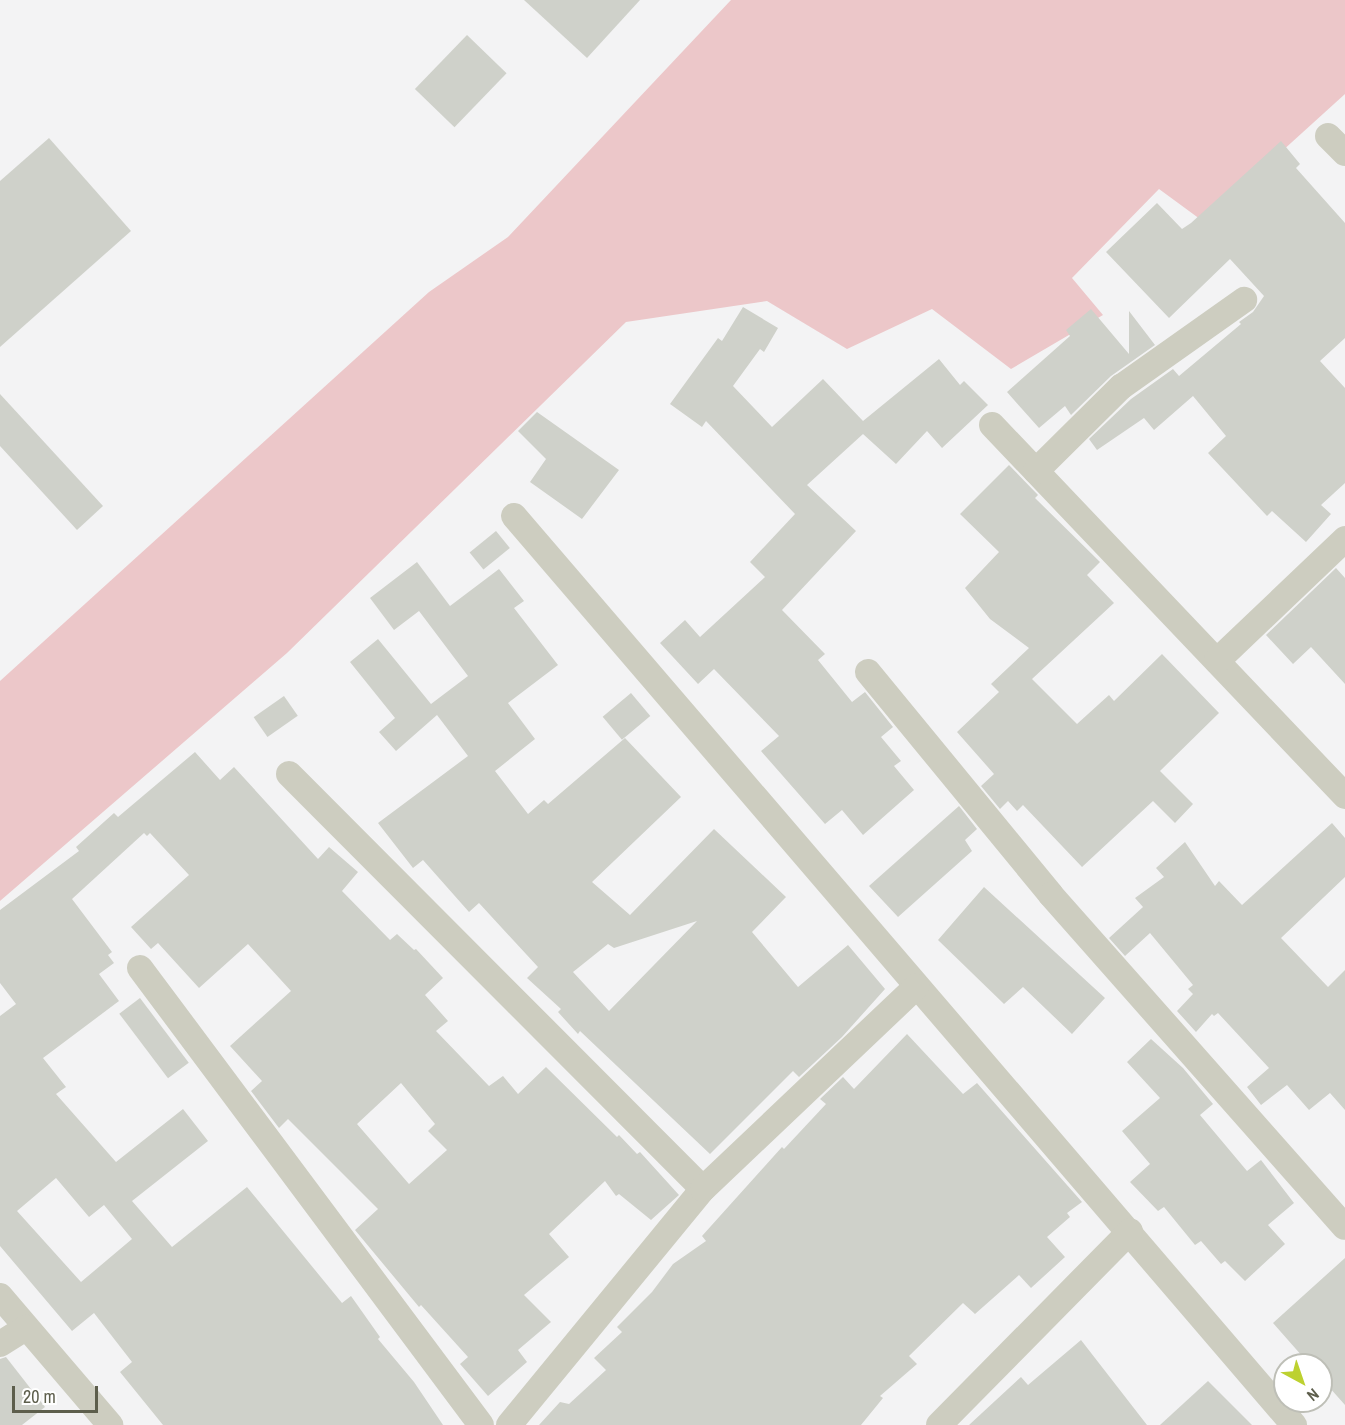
<!DOCTYPE html>
<style>
body{margin:0}
#map{position:relative;width:1345px;height:1425px;overflow:hidden;background:#f3f3f4;font-family:"Archivo Narrow",sans-serif}
div>[style]{position:absolute}
.green>*{inset:0;background:#ecc7c9}
.building>*{inset:0;background:#cfd1ca;transform-origin:0 0}
.street>*{height:26px;margin:-13px;padding:0 13px;transform-origin:13px;border-radius:13px;background:#cdcdc0}
span{translate:-50% -50%;white-space:nowrap;text-align:center;line-height:1.15;-webkit-text-stroke:4.5px #fff;paint-order:stroke}
.north{position:absolute;left:1273px;top:1353px;width:60px;height:60px;box-sizing:border-box;background:#fff;border:2px solid #bebfb7;border-radius:50%;rotate:140deg;font-size:16px;font-weight:700;line-height:24px;text-align:center;color:#5d5e4c}
.north::after{content:'';display:block;margin:auto;width:21px;height:27px;background:#bdd130;clip-path:polygon(50% 0,100% 100%,50% 72%,0 100%)}
.scale{position:absolute;left:12px;top:1386px;width:86px;height:27px;box-sizing:border-box;border:3px solid #5d5e4c;border-top:0;padding-left:8px;font-size:18px;line-height:21px;white-space:nowrap;color:#5d5e4c;-webkit-text-stroke:4px #fff;paint-order:stroke}
</style>
<div id="map">
<div class="green">
<i style="clip-path:polygon(731px 0,1345px 0,1345px 94px,1204px 222px,1159px 189px,1072px 278px,1103px 315px,1011px 369px,932px 309px,847px 349px,767px 301px,626px 322px,287px 653px,0 901px,0 681px,429px 292px,508px 237px)"></i>
</div>
<div class="building">
<i style="clip-path:polygon(524px 0,640px 0,587px 58px)"></i>
<i style="left:467px;top:35px;width:55px;height:75px;rotate:44deg"></i>
<i style="clip-path:polygon(49px 138px,131px 231px,0 347px,0 181px)"></i>
<i style="clip-path:polygon(1281px 141px,1300px 164px,1296px 168px,1345px 223px,1345px 338px,1320px 361px,1345px 388px,1345px 483px,1321px 505px,1331px 514px,1306px 542px,1272px 511px,1267px 516px,1208px 453px,1226px 436px,1193px 396px,1154px 430px,1144px 418px,1097px 450px,1089px 439px,1131px 399px,1173px 369px,1179px 376px,1241px 324px,1239px 322px,1253px 312px,1264px 296px,1230px 259px,1169px 318px,1106px 252px,1157px 203px,1182px 229px,1191px 223px)"></i>
<i style="clip-path:polygon(743px 307px,778px 328px,764px 352px,760px 349px,733px 386px,772px 427px,823px 379px,863px 421px,939px 359px,960px 385px,964px 381px,988px 405px,942px 448px,927px 431px,896px 464px,863px 434px,807px 485px,856px 531px,782px 610px,825px 654px,818px 660px,852px 702px,865px 692px,893px 727px,881px 737px,901px 761px,894px 766px,914px 790px,863px 835px,842px 810px,825px 824px,761px 751px,779px 736px,714px 669px,698px 684px,660px 643px,685px 620px,700px 637px,765px 577px,750px 562px,795px 514px,706px 421px,702px 427px,670px 404px,718px 338px,722px 341px)"></i>
<i style="clip-path:polygon(1091px 309px,1129px 354px,1129px 311px,1155px 345px,1111px 376px,1071px 415px,1065px 406px,1039px 428px,1007px 392px,1070px 336px,1066px 330px)"></i>
<i style="clip-path:polygon(0 394px,103px 506px,77px 530px,0 446px)"></i>
<i style="clip-path:polygon(537px 412px,619px 470px,582px 519px,530px 482px,546px 459px,518px 431px)"></i>
<i style="clip-path:polygon(1009px 465px,1038px 495px,1035px 498px,1100px 562px,1087px 575px,1114px 603px,1032px 679px,1077px 724px,1109px 695px,1114px 701px,1162px 654px,1219px 713px,1160px 771px,1193px 804px,1175px 823px,1153px 801px,1082px 867px,1023px 805px,1017px 811px,1008px 801px,1000px 809px,981px 786px,994px 774px,957px 732px,999px 692px,991px 684px,1029px 648px,990px 619px,965px 588px,999px 552px,960px 514px)"></i>
<i style="left:496px;top:531px;width:22px;height:34px;rotate:51deg"></i>
<i style="clip-path:polygon(evenodd,417px 562px,450px 606px,499px 569px,524px 601px,514px 608px,558px 665px,508px 703px,535px 739px,495px 771px,528px 814px,544px 800px,548px 804px,625px 738px,681px 797px,592px 882px,630px 915px,714px 829px,786px 897px,752px 932px,798px 987px,848px 945px,885px 989px,842px 1037px,799px 1077px,793px 1071px,710px 1154px,580px 1031px,578px 1034px,558px 1012px,561px 1009px,527px 978px,538px 967px,479px 903px,469px 912px,423px 860px,413px 868px,378px 823px,468px 756px,437px 715px,396px 751px,379px 732px,395px 718px,350px 662px,378px 639px,431px 704px,468px 676px,419px 611px,394px 630px,370px 598px,417px 562px,697px 921px,609px 1011px,573px 972px,608px 944px,614px 948px,697px 921px)"></i>
<i style="clip-path:polygon(1336px 568px,1345px 578px,1345px 684px,1311px 647px,1293px 664px,1266px 635px)"></i>
<i style="left:631px;top:693px;width:30px;height:37px;rotate:50deg"></i>
<i style="left:284px;top:696px;width:24px;height:37px;rotate:55deg"></i>
<i style="clip-path:polygon(evenodd,195px 752px,220px 780px,234px 767px,318px 859px,329px 847px,358px 872px,342px 891px,390px 940px,397px 934px,414px 950px,416px 949px,443px 978px,425px 995px,448px 1021px,436px 1031px,489px 1086px,503px 1076px,518px 1094px,546px 1067px,617px 1137px,619px 1135px,637px 1154px,640px 1152px,679px 1195px,651px 1220px,619px 1194px,616px 1196px,605px 1181px,549px 1234px,569px 1257px,524px 1295px,551px 1322px,518px 1350px,527px 1362px,488px 1396px,460px 1364px,468px 1357px,421px 1305px,419px 1307px,355px 1230px,378px 1209px,288px 1119px,279px 1128px,251px 1091px,262px 1081px,230px 1046px,291px 991px,248px 944px,199px 988px,158px 943px,151px 949px,131px 927px,189px 875px,150px 833px,147px 836px,144px 833px,72px 899px,112px 952px,108px 955px,114px 963px,99px 974px,119px 1001px,43px 1058px,66px 1087px,56px 1094px,116px 1162px,183px 1109px,208px 1141px,132px 1201px,172px 1247px,247px 1187px,342px 1303px,351px 1296px,380px 1337px,378px 1339px,414px 1382px,443px 1425px,163px 1425px,120px 1372px,132px 1362px,94px 1313px,72px 1331px,0 1246px,0 1016px,16px 1004px,0 983px,0 910px,79px 851px,76px 847px,114px 813px,118px 817px,195px 752px,401px 1083px,435px 1124px,428px 1131px,447px 1150px,409px 1184px,357px 1124px,401px 1083px,195px 752px,56px 1178px,89px 1217px,104px 1205px,132px 1239px,81px 1282px,17px 1211px,56px 1178px)"></i>
<i style="clip-path:polygon(959px 806px,977px 829px,965px 840px,972px 851px,898px 917px,869px 886px)"></i>
<i style="clip-path:polygon(1332px 823px,1345px 838px,1345px 877px,1281px 938px,1328px 987px,1345px 970px,1345px 1110px,1330px 1093px,1309px 1110px,1287px 1085px,1261px 1105px,1247px 1087px,1269px 1068px,1218px 1013px,1214px 1016px,1212px 1014px,1196px 1032px,1177px 1011px,1193px 994px,1188px 989px,1193px 985px,1150px 933px,1125px 956px,1109px 938px,1143px 907px,1135px 898px,1164px 877px,1156px 868px,1185px 842px,1215px 886px,1219px 881px,1242px 905px)"></i>
<i style="clip-path:polygon(984px 887px,1105px 998px,1072px 1034px,1023px 987px,1004px 1004px,938px 940px)"></i>
<i style="left:140px;top:998px;width:81px;height:26px;rotate:53deg"></i>
<i style="clip-path:polygon(907px 1034px,963px 1094px,977px 1083px,1082px 1202px,1067px 1213px,1070px 1217px,1047px 1237px,1065px 1257px,1031px 1288px,1019px 1275px,975px 1314px,963px 1303px,909px 1356px,917px 1364px,880px 1396px,883px 1398px,861px 1425px,539px 1425px,560px 1402px,569px 1404px,606px 1370px,594px 1358px,622px 1332px,617px 1327px,652px 1292px,673px 1264px,706px 1241px,702px 1236px,782px 1147px,784px 1149px,826px 1104px,820px 1099px,843px 1077px,854px 1089px)"></i>
<i style="clip-path:polygon(1151px 1039px,1183px 1068px,1213px 1104px,1200px 1115px,1247px 1171px,1261px 1160px,1294px 1203px,1268px 1225px,1285px 1244px,1245px 1281px,1225px 1261px,1221px 1264px,1201px 1241px,1195px 1245px,1164px 1207px,1158px 1211px,1130px 1182px,1150px 1164px,1122px 1131px,1160px 1098px,1127px 1062px)"></i>
<i style="clip-path:polygon(1345px 1258px,1345px 1405px,1321px 1378px,1321px 1365px,1310px 1365px,1273px 1323px)"></i>
<i style="clip-path:polygon(1081px 1340px,1147px 1425px,969px 1425px,1021px 1377px,1028px 1385px)"></i>
<i style="clip-path:polygon(6px 1357px,45px 1407px,22px 1425px,0 1425px,0 1359px)"></i>
<i style="clip-path:polygon(1208px 1381px,1252px 1425px,1160px 1425px)"></i>
</div>
<div class="street">
<i style="left:1328px;top:136px;width:24px;rotate:45deg"></i>
<i style="left:992px;top:425px;width:512px;rotate:46.42deg"></i>
<i style="left:1036px;top:471px;width:120px;rotate:-44.7deg"></i>
<i style="left:1121px;top:387px;width:151px;rotate:-35.3deg"></i>
<i style="left:514px;top:516px;width:1198px;rotate:49.37deg"></i>
<i style="left:1217px;top:661px;width:177px;rotate:-43.6deg"></i>
<i style="left:868px;top:672px;width:288px;rotate:50.6deg"></i>
<i style="left:1051px;top:895px;width:443px;rotate:48.5deg"></i>
<i style="left:289px;top:774px;width:586px;rotate:45.07deg"></i>
<i style="left:140px;top:968px;width:570px;rotate:53.27deg"></i>
<i style="left:0;top:1296px;width:170px;rotate:49.5deg"></i>
<i style="left:0;top:1344px;width:31px;rotate:-32deg"></i>
<i style="left:509px;top:1425px;width:306px;rotate:-50.6deg"></i>
<i style="left:703px;top:1189px;width:294px;rotate:-43.5deg"></i>
<i style="left:939px;top:1425px;width:272px;rotate:-45.4deg"></i>
</div>
<div class="north">N</div>
<div class="scale">20 m</div>
</div>
